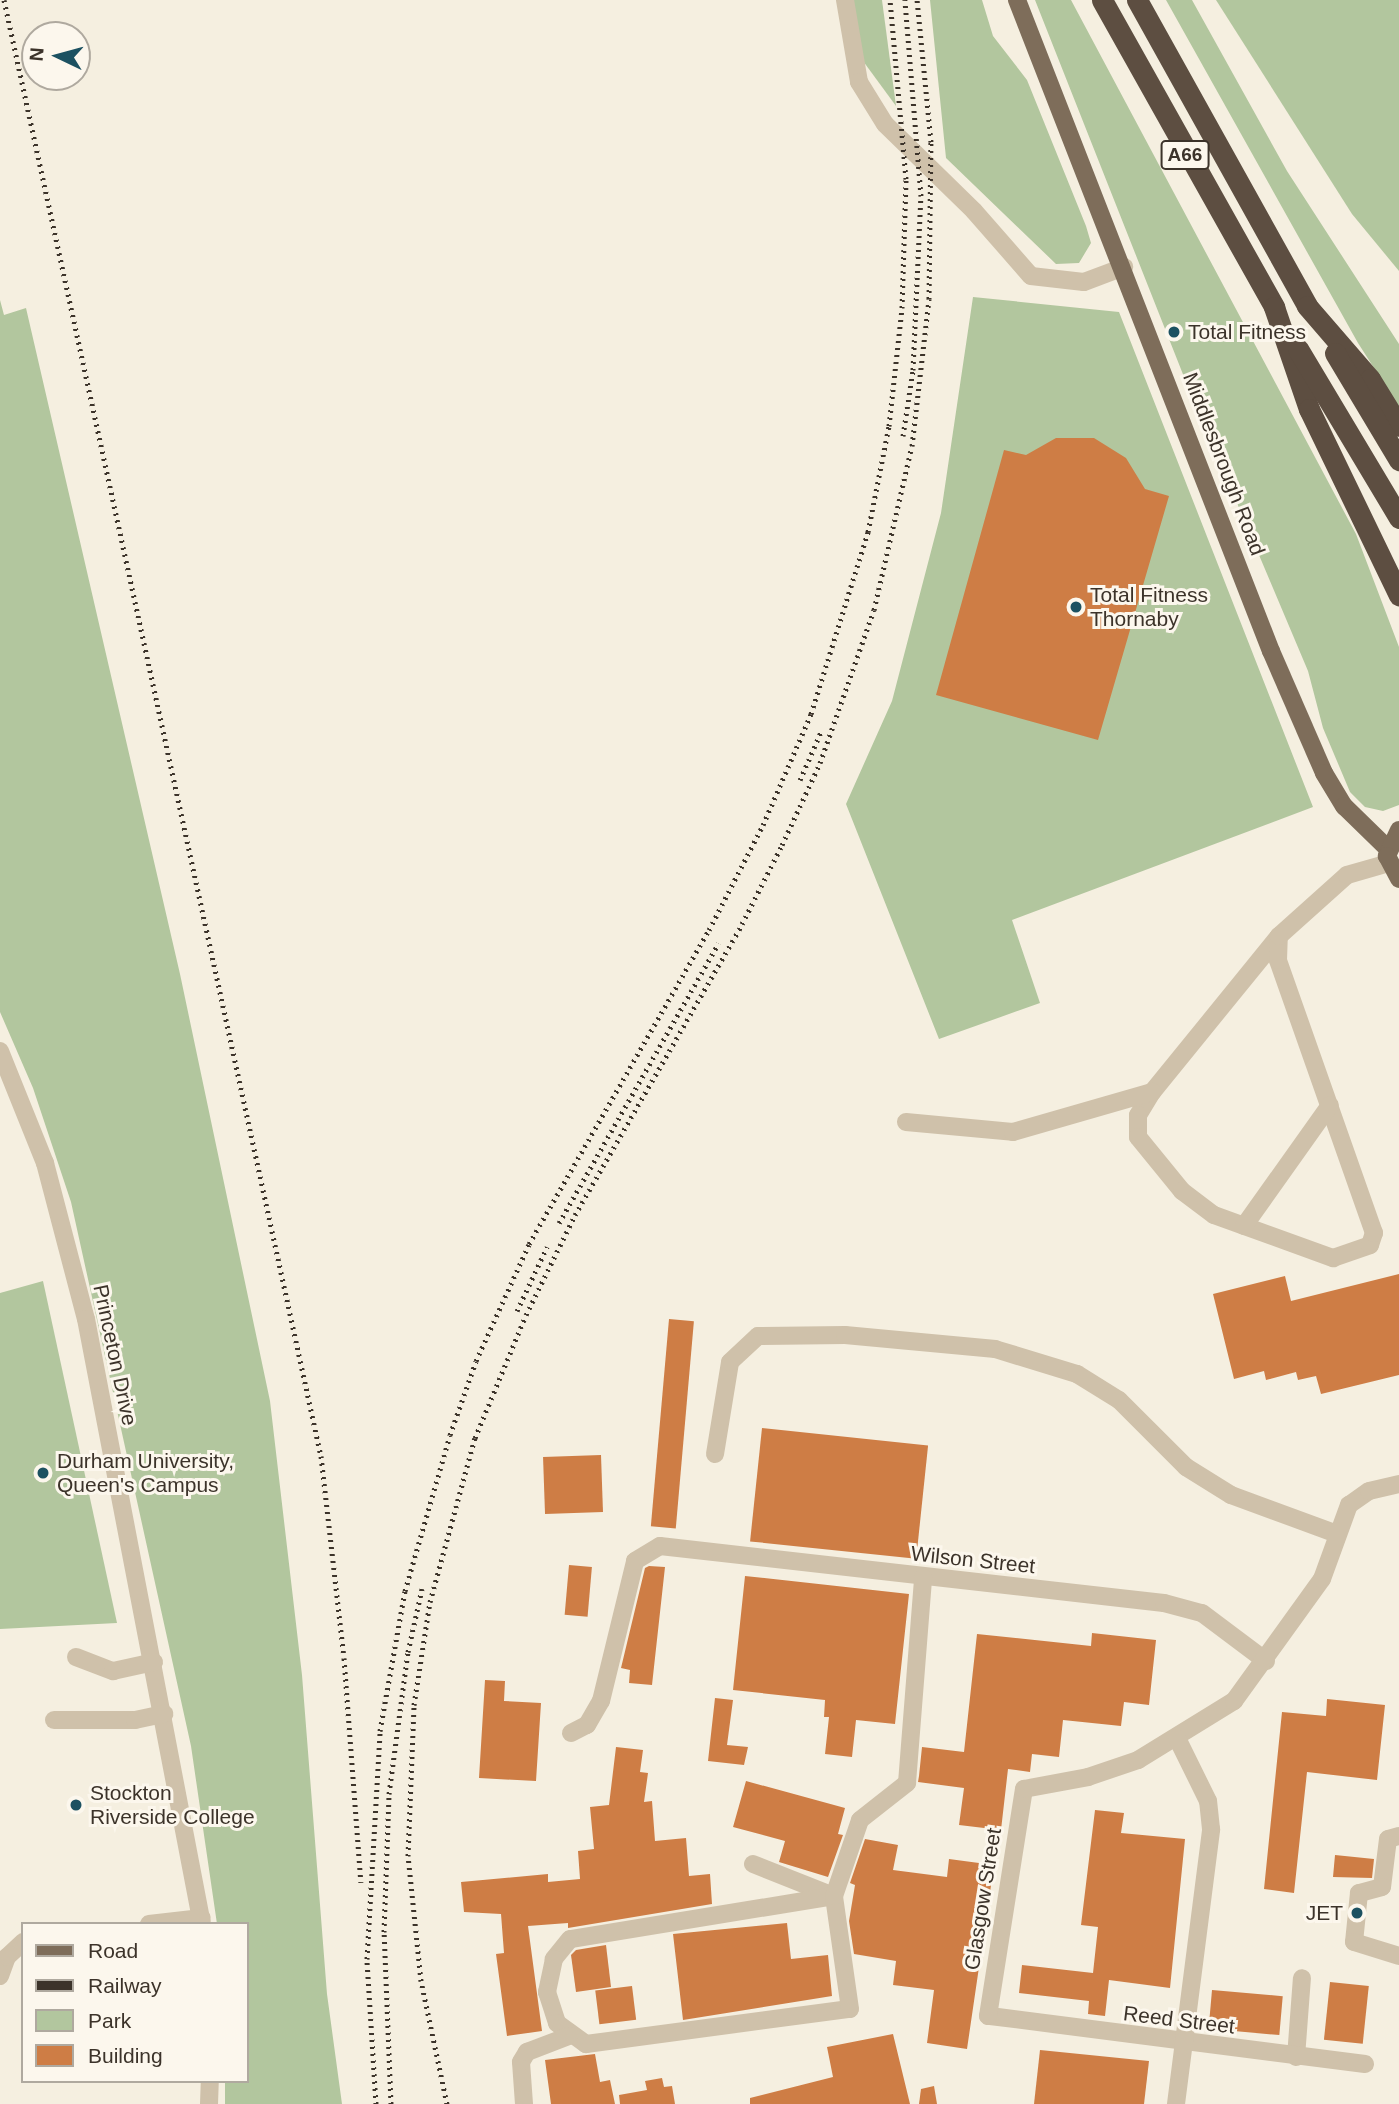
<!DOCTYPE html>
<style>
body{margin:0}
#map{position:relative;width:1399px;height:2104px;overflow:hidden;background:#f5efe0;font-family:Arial,sans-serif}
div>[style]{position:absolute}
.green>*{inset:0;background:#b2c69e}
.building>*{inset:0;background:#ce7d45;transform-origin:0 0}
.minor>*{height:18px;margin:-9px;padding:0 9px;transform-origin:9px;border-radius:9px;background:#cfc1aa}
.major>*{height:18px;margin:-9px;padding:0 9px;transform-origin:9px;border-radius:9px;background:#7e6d5a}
.highway>*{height:21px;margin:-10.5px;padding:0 10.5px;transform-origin:10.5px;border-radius:10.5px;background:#5d4e41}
.rail>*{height:5px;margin-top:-2.5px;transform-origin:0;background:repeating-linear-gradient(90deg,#3c332a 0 2px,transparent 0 7px)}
.dots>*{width:19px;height:19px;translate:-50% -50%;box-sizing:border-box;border:4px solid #fcf7ed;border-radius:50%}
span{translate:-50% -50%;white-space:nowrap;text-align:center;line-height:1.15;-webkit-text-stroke:6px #fcf7ed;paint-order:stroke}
.shield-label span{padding:2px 5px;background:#fcf7ed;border:2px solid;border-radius:5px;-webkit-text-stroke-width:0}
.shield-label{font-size:19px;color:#3c332a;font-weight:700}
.poi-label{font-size:21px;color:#3c332a}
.left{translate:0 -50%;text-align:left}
.right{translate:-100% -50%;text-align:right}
.street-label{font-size:21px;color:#3c332a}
.legend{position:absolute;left:21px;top:1922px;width:228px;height:161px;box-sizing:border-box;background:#fcf7ed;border:2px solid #afa99f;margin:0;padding:9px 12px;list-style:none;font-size:21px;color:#3c332a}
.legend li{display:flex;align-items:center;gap:14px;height:35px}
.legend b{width:35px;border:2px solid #afa99f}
.north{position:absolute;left:21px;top:21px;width:70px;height:70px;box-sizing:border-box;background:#fcf7ed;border:2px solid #afa99f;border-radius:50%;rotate:275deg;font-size:19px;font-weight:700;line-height:28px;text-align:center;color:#3c332a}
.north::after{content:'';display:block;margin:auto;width:24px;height:32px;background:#1c5161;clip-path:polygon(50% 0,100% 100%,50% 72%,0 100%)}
</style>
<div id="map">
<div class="green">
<i style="clip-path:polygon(853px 0,882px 0,896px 106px,863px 61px)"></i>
<i style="clip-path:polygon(930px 0,982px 0,993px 36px,1027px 80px,1086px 226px,1091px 243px,1079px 263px,1056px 264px,946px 158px)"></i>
<i style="clip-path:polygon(1035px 0,1071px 0,1356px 534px,1399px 647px,1399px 805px,1383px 811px,1365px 807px,1350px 792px,1323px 728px,1308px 671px,1188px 387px)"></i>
<i style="clip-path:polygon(1166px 0,1192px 0,1287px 171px,1399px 344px,1399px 407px,1358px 343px)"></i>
<i style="clip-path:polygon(1216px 0,1399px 0,1399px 271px,1352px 214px)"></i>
<i style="clip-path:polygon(973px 297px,1119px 312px,1313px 807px,1012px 920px,1040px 1003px,939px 1039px,846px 804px,892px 701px,941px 513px)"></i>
<i style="clip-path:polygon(0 300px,4px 315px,26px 308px,180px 974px,270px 1401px,302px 1675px,327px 1994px,342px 2104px,225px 2104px,225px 2081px,247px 2081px,247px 1924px,217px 1924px,191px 1746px,71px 1202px,33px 1088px,0 1012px)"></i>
<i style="clip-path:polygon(43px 1281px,117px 1623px,0 1629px,0 1293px)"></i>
</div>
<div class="building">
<i style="clip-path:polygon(1056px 438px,1094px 438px,1126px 458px,1145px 489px,1169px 496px,1098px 740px,936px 695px,1004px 450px,1026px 455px)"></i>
<i style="clip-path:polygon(1399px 1274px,1399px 1375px,1321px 1394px,1316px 1376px,1298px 1380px,1296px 1372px,1266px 1380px,1264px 1371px,1234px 1379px,1213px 1294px,1285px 1276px,1291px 1301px)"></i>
<i style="left:669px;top:1319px;width:25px;height:208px;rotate:5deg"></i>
<i style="left:762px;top:1428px;width:167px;height:114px;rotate:6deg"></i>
<i style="left:601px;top:1455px;width:57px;height:58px;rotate:88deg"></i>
<i style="left:569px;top:1565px;width:23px;height:50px;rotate:5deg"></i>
<i style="clip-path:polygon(649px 1566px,665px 1567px,652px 1685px,629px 1683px,630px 1670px,621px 1668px,645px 1568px)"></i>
<i style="clip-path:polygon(745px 1576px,909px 1594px,895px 1724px,856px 1720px,852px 1757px,825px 1754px,829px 1717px,824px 1717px,825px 1700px,733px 1690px)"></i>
<i style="clip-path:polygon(1092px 1633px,1156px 1640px,1149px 1705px,1124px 1702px,1121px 1726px,1063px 1720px,1059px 1757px,1032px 1754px,1030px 1772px,1008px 1769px,1001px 1830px,959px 1825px,964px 1788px,918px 1782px,919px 1776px,922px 1747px,964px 1752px,977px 1634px,1091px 1646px)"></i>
<i style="clip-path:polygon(485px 1680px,505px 1681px,504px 1701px,541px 1703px,536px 1781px,479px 1778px)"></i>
<i style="clip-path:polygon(715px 1698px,733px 1700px,727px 1745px,748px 1747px,744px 1765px,708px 1761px)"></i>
<i style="clip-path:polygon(1327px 1699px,1385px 1705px,1377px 1780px,1307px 1772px,1294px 1893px,1264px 1889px,1282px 1712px,1326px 1716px)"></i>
<i style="clip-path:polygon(616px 1747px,643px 1750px,640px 1772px,648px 1773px,644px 1802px,652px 1801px,655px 1841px,686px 1838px,689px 1876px,710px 1874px,712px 1904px,568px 1928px,568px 1923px,528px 1926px,542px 2031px,507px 2036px,496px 1954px,504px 1953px,501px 1914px,464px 1912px,461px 1882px,548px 1874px,548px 1882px,580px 1879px,578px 1851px,594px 1849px,590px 1807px,609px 1805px)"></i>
<i style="clip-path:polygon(746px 1781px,845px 1808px,838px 1834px,843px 1835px,828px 1877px,779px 1862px,785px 1841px,733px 1827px)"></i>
<i style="clip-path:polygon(1095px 1810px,1124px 1813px,1121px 1833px,1185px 1839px,1170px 1988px,1109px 1980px,1105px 2016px,1088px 2014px,1089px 2001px,1019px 1993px,1022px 1965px,1093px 1973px,1098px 1927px,1081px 1925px)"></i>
<i style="clip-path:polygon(865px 1839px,898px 1845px,893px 1870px,947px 1877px,949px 1859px,994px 1865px,967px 2049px,927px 2043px,934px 1990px,893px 1985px,896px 1961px,854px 1954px,849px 1921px,855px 1885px,850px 1883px)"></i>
<i style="clip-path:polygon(1335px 1855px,1374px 1859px,1372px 1878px,1333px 1877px)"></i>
<i style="clip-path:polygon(787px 1923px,791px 1959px,828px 1955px,832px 1996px,683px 2020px,673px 1934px)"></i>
<i style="clip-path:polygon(606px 1945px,611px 1987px,576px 1992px,571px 1955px,576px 1950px)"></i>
<i style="left:1330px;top:1982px;width:39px;height:58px;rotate:6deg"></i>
<i style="left:632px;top:1986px;width:34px;height:37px;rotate:83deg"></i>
<i style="left:1212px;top:1990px;width:71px;height:39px;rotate:5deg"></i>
<i style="clip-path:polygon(893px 2034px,910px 2104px,750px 2104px,750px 2098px,833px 2077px,827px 2047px)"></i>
<i style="clip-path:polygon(1040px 2050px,1149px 2061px,1144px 2104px,1034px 2104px)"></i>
<i style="clip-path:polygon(595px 2054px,600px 2082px,610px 2080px,615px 2104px,551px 2104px,545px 2060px)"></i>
<i style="clip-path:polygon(662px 2078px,664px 2087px,672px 2086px,675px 2104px,620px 2104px,619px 2095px,647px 2090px,645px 2081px)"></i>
<i style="clip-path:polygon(934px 2086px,937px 2104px,919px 2104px,921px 2089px)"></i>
</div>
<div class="minor">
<i style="left:845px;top:0;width:83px;rotate:80.3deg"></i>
<i style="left:859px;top:82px;width:49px;rotate:58.2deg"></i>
<i style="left:885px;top:124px;width:124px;rotate:44.3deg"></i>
<i style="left:974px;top:211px;width:86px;rotate:48.8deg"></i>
<i style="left:1031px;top:276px;width:53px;rotate:6.5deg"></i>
<i style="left:1084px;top:282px;width:43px;rotate:-20.6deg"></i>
<i style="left:1279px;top:936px;width:201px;rotate:129.1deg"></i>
<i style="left:1152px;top:1092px;width:27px;rotate:121deg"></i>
<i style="left:1138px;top:1115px;width:22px;rotate:90deg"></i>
<i style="left:1138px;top:1137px;width:70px;rotate:50.8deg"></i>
<i style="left:1182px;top:1191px;width:40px;rotate:37deg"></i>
<i style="left:1214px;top:1215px;width:127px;rotate:19.9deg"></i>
<i style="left:1333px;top:1258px;width:39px;rotate:-19deg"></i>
<i style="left:1370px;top:1245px;width:13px;rotate:-72deg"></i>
<i style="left:1374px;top:1233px;width:289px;rotate:-109.4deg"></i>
<i style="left:1278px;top:960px;width:24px;rotate:-88deg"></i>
<i style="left:1279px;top:936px;width:91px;rotate:-41.9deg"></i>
<i style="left:1347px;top:875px;width:44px;rotate:-15.9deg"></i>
<i style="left:0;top:1051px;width:121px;rotate:68.1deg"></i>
<i style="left:45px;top:1163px;width:161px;rotate:75.3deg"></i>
<i style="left:86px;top:1319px;width:616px;rotate:79.15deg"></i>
<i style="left:906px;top:1122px;width:107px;rotate:5.3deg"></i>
<i style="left:1013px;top:1132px;width:145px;rotate:-16.1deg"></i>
<i style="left:1244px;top:1226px;width:148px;rotate:-54.6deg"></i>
<i style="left:715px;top:1454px;width:93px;rotate:-80.7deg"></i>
<i style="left:730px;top:1362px;width:38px;rotate:-43deg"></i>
<i style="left:758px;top:1336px;width:87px;rotate:-0.7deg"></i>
<i style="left:845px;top:1335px;width:151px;rotate:5.3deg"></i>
<i style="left:995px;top:1349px;width:86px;rotate:17deg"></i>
<i style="left:1077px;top:1374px;width:49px;rotate:31.8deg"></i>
<i style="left:1119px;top:1400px;width:95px;rotate:45deg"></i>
<i style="left:1186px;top:1467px;width:53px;rotate:31.9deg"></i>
<i style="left:1231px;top:1495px;width:113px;rotate:20.2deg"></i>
<i style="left:76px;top:1657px;width:40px;rotate:21deg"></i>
<i style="left:113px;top:1671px;width:42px;rotate:-12.4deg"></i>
<i style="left:54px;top:1720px;width:81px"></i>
<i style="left:135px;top:1720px;width:30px;rotate:-12deg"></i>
<i style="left:571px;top:1733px;width:18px;rotate:-27deg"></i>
<i style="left:587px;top:1725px;width:28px;rotate:-60deg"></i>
<i style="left:601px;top:1701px;width:144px;rotate:-76.3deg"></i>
<i style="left:635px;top:1561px;width:29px;rotate:-31deg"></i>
<i style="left:660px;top:1546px;width:507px;rotate:6.45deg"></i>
<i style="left:1164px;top:1603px;width:39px;rotate:15deg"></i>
<i style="left:1202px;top:1613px;width:80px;rotate:36.9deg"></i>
<i style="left:1399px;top:1836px;width:11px;rotate:165deg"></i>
<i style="left:1388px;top:1839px;width:48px;rotate:97.1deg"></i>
<i style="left:1382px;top:1887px;width:24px;rotate:165deg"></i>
<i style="left:1359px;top:1893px;width:49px;rotate:95.8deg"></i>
<i style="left:1354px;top:1942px;width:47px;rotate:17.3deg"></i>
<i style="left:753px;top:1864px;width:87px;rotate:21.6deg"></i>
<i style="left:834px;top:1896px;width:267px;rotate:170.7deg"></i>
<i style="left:570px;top:1939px;width:26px;rotate:129deg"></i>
<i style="left:554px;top:1959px;width:34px;rotate:102deg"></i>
<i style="left:547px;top:1992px;width:33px;rotate:72deg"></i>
<i style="left:557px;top:2023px;width:36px;rotate:36deg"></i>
<i style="left:586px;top:2044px;width:266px;rotate:-7.6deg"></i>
<i style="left:850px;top:2009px;width:114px;rotate:-98.1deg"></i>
<i style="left:834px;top:1896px;width:80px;rotate:-71.1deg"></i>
<i style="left:860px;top:1820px;width:60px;rotate:-38.2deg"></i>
<i style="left:907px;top:1783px;width:206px;rotate:-85.5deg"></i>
<i style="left:149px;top:1924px;width:53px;rotate:-6.5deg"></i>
<i style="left:0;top:1976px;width:20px;rotate:-70deg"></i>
<i style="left:7px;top:1957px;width:22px;rotate:-43deg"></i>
<i style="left:1296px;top:2057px;width:79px;rotate:-85.7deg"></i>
<i style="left:1365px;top:2064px;width:380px;rotate:-172.7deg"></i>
<i style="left:988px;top:2016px;width:230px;rotate:-81deg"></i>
<i style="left:1024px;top:1789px;width:65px;rotate:-10.6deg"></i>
<i style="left:1088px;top:1777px;width:53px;rotate:-18.8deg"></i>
<i style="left:1138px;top:1760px;width:113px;rotate:-31.6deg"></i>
<i style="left:1234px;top:1701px;width:150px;rotate:-54.2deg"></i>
<i style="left:1322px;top:1579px;width:79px;rotate:-70deg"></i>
<i style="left:1349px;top:1505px;width:24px;rotate:-35deg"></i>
<i style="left:1369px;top:1491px;width:31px;rotate:-13deg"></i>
<i style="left:209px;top:2104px;width:23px;rotate:-88deg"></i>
<i style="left:524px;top:2104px;width:42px;rotate:-94.1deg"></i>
<i style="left:521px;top:2062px;width:12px;rotate:-59deg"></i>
<i style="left:527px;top:2052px;width:45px;rotate:-20.9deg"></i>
<i style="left:1176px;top:2104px;width:277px;rotate:-82.7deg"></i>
<i style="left:1211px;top:1829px;width:28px;rotate:-96deg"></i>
<i style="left:1208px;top:1801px;width:70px;rotate:-116.2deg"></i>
</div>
<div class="major">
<i style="left:1017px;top:0;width:699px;rotate:68.69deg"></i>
<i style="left:1271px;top:651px;width:133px;rotate:66.5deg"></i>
<i style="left:1324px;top:773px;width:39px;rotate:59deg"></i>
<i style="left:1344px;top:806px;width:62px;rotate:44.3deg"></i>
<i style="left:1399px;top:830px;width:29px;rotate:115deg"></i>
<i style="left:1387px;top:856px;width:26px;rotate:62deg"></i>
</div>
<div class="highway">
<i style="left:1102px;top:0;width:352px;rotate:60.7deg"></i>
<i style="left:1274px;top:307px;width:108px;rotate:71.1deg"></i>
<i style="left:1309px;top:409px;width:207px;rotate:64.2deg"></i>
<i style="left:1137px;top:0;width:350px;rotate:60.9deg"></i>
<i style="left:1307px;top:306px;width:96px;rotate:49.2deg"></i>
<i style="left:1370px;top:379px;width:55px;rotate:58.3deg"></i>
<i style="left:1298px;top:349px;width:197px;rotate:59.1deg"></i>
<i style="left:1335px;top:353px;width:125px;rotate:59.1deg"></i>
</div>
<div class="rail">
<i style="left:4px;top:0;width:1490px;rotate:77.72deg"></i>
<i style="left:321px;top:1456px;width:203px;rotate:83.5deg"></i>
<i style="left:344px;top:1658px;width:225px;rotate:85.7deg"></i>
<i style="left:903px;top:436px;width:67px;rotate:-81.4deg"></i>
<i style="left:913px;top:370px;width:174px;rotate:-87.4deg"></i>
<i style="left:921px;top:196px;width:197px;rotate:-94.7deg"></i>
<i style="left:800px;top:780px;width:52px;rotate:-66.4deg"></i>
<i style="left:559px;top:1223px;width:322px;rotate:-60.3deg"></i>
<i style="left:517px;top:1311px;width:71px;rotate:-64.9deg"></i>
<i style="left:376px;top:2104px;width:145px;rotate:-93.6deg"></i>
<i style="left:367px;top:1959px;width:228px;rotate:-86.7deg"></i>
<i style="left:380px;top:1731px;width:142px;rotate:-79.9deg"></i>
<i style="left:405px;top:1591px;width:162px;rotate:-73.9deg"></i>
<i style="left:450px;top:1435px;width:78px;rotate:-70.6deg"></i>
<i style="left:476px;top:1361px;width:128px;rotate:-65.6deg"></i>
<i style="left:529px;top:1244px;width:362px;rotate:-60.2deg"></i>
<i style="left:709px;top:930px;width:118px;rotate:-62.8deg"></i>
<i style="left:763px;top:825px;width:121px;rotate:-66.6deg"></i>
<i style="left:811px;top:714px;width:191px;rotate:-72.6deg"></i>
<i style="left:868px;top:532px;width:108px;rotate:-78.8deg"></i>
<i style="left:889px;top:426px;width:119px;rotate:-83.7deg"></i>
<i style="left:902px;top:308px;width:129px;rotate:-88.2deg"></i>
<i style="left:906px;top:179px;width:180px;rotate:-95.1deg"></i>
<i style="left:391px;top:2104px;width:172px;rotate:-92.3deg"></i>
<i style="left:384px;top:1932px;width:138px;rotate:-87.9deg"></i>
<i style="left:389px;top:1794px;width:143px;rotate:-82.4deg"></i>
<i style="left:408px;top:1652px;width:65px;rotate:-77.5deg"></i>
<i style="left:447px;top:2104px;width:126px;rotate:-101.9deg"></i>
<i style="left:421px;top:1981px;width:126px;rotate:-95.9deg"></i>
<i style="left:408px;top:1856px;width:151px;rotate:-87.7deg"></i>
<i style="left:414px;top:1705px;width:104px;rotate:-81.2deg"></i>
<i style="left:430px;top:1602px;width:170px;rotate:-74.7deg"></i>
<i style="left:475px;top:1438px;width:133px;rotate:-67.5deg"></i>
<i style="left:526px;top:1315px;width:111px;rotate:-63.9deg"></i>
<i style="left:575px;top:1215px;width:336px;rotate:-60.1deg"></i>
<i style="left:742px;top:924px;width:89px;rotate:-63.1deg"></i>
<i style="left:782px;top:845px;width:90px;rotate:-65.1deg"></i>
<i style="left:820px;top:763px;width:162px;rotate:-70.6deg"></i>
<i style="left:874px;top:610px;width:168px;rotate:-77deg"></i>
<i style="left:912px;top:446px;width:148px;rotate:-83.4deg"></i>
<i style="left:929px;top:299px;width:157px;rotate:-89.3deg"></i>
<i style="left:931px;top:142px;width:143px;rotate:-95.6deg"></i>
</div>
<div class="dots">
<i style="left:1174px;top:332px;background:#1c5161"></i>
<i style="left:1076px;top:607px;background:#1c5161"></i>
<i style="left:43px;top:1473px;background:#1c5161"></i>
<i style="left:76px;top:1805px;background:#1c5161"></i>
<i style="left:1357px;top:1913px;background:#1c5161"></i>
</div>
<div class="shield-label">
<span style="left:1185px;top:155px">A66</span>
</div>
<div class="poi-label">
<span class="left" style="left:1188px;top:332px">Total Fitness</span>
<span class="left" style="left:1090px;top:607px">Total Fitness<br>Thornaby</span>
<span class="left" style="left:57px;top:1473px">Durham University,<br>Queen's Campus</span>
<span class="left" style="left:90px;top:1805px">Stockton<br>Riverside College</span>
<span class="right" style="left:1343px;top:1913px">JET</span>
</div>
<div class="street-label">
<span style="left:1224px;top:464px;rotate:69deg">Middlesbrough Road</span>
<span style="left:115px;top:1355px;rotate:78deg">Princeton Drive</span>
<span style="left:973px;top:1560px;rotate:6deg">Wilson Street</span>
<span style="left:983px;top:1899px;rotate:-81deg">Glasgow Street</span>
<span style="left:1179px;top:2020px;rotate:7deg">Reed Street</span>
</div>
<ul class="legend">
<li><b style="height:9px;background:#7e6d5a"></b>Road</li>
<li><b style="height:9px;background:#3c332a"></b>Railway</li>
<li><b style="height:19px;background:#b2c69e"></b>Park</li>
<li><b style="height:19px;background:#ce7d45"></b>Building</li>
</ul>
<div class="north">N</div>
</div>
